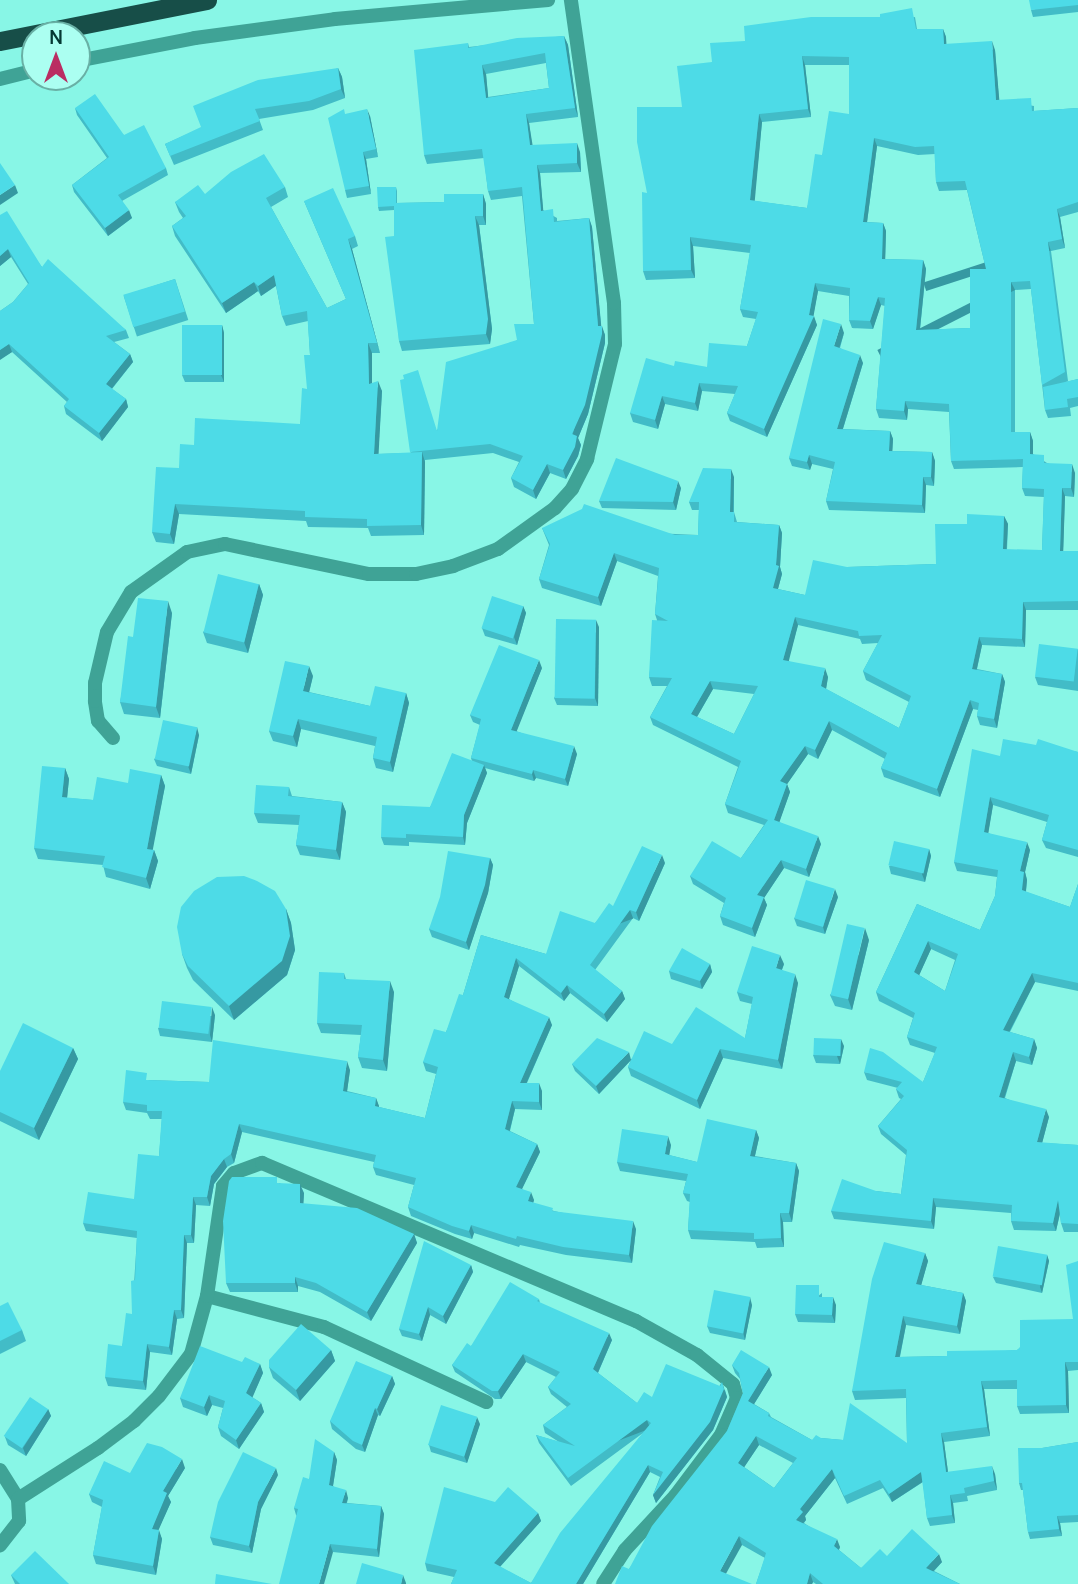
<!DOCTYPE html>
<style>
body{margin:0}
#map{position:relative;width:1078px;height:1584px;overflow:hidden;background:#88f6e6;font-family:Manrope,sans-serif}
div>[style]{position:absolute}
.minor>*{height:14px;margin:-7px;padding:0 7px;transform-origin:7px;border-radius:7px;background:#3fa396}
.tertiary>*{height:14px;margin:-7px;padding:0 7px;transform-origin:7px;border-radius:7px;background:#3fa396}
.trunk>*{height:19px;margin:-9.5px;padding:0 9.5px;transform-origin:9.5px;border-radius:9.5px;background:#174e48}
.wall>*{inset:0;background:#42bcc7;transform-origin:0 0}
.shaded-wall>*{inset:0;background:#3699a2;transform-origin:0 0}
.building>*{inset:0;background:#4ddbe7;transform-origin:0 0}
span{translate:-50% -50%;white-space:nowrap;text-align:center;line-height:1.15;-webkit-text-stroke:5px #abfff1;paint-order:stroke}
.north{position:absolute;left:21px;top:21px;width:70px;height:70px;box-sizing:border-box;background:#abfff1;border:2px solid #69b0a5;border-radius:50%;rotate:0deg;font-size:19px;font-weight:700;line-height:28px;text-align:center;color:#053933}
.north::after{content:'';display:block;margin:auto;width:24px;height:32px;background:#ba2d62;clip-path:polygon(50% 0,100% 100%,50% 72%,0 100%)}
</style>
<div id="map">
<div class="minor">
<i style="left:113px;top:738px;width:23px;rotate:-131deg"></i>
<i style="left:98px;top:721px;width:20px;rotate:-99deg"></i>
<i style="left:95px;top:701px;width:18px;rotate:-90deg"></i>
<i style="left:95px;top:683px;width:52px;rotate:-76.8deg"></i>
<i style="left:107px;top:632px;width:47px;rotate:-59deg"></i>
<i style="left:131px;top:592px;width:69px;rotate:-35.5deg"></i>
<i style="left:187px;top:552px;width:39px;rotate:-12deg"></i>
<i style="left:225px;top:544px;width:147px;rotate:11.8deg"></i>
<i style="left:369px;top:574px;width:47px"></i>
<i style="left:416px;top:574px;width:38px;rotate:-12deg"></i>
<i style="left:453px;top:566px;width:48px;rotate:-20.7deg"></i>
<i style="left:498px;top:549px;width:70px;rotate:-35.7deg"></i>
<i style="left:555px;top:508px;width:25px;rotate:-48deg"></i>
<i style="left:572px;top:489px;width:34px;rotate:-63deg"></i>
<i style="left:587px;top:459px;width:118px;rotate:-76.3deg"></i>
<i style="left:615px;top:344px;width:41px;rotate:-91.4deg"></i>
<i style="left:614px;top:303px;width:306px;rotate:-98.1deg"></i>
<i style="left:207px;top:1296px;width:121px;rotate:14.8deg"></i>
<i style="left:324px;top:1327px;width:179px;rotate:24.8deg"></i>
<i style="left:0;top:1470px;width:34px;rotate:58deg"></i>
<i style="left:18px;top:1499px;width:22px;rotate:87deg"></i>
<i style="left:19px;top:1521px;width:31px;rotate:128deg"></i>
<i style="left:18px;top:1499px;width:95px;rotate:-32.5deg"></i>
<i style="left:98px;top:1448px;width:45px;rotate:-36.9deg"></i>
<i style="left:134px;top:1421px;width:35px;rotate:-45deg"></i>
<i style="left:159px;top:1396px;width:53px;rotate:-52.7deg"></i>
<i style="left:191px;top:1354px;width:60px;rotate:-74.6deg"></i>
<i style="left:207px;top:1296px;width:111px;rotate:-81.7deg"></i>
<i style="left:223px;top:1186px;width:17px;rotate:-50deg"></i>
<i style="left:234px;top:1173px;width:30px;rotate:-20deg"></i>
<i style="left:262px;top:1163px;width:406px;rotate:22.9deg"></i>
<i style="left:636px;top:1321px;width:70px;rotate:29.1deg"></i>
<i style="left:697px;top:1355px;width:46px;rotate:38.9deg"></i>
<i style="left:733px;top:1384px;width:15px;rotate:74deg"></i>
<i style="left:737px;top:1398px;width:40px;rotate:113.4deg"></i>
<i style="left:721px;top:1435px;width:76px;rotate:127deg"></i>
<i style="left:675px;top:1496px;width:74px;rotate:132.8deg"></i>
<i style="left:625px;top:1550px;width:40px;rotate:122.9deg"></i>
</div>
<div class="tertiary">
<i style="left:77px;top:61px;width:120px;rotate:-11deg"></i>
<i style="left:195px;top:38px;width:141px;rotate:-7.7deg"></i>
<i style="left:335px;top:19px;width:214px;rotate:-5.1deg"></i>
<i style="left:0;top:79px;width:36px;rotate:-14deg"></i>
</div>
<div class="trunk">
<i style="left:0;top:41px;width:211px;rotate:-11.2deg"></i>
</div>
<div class="wall">
<i style="clip-path:polygon(1078px 0,1078px 12px,1033px 17px,1031px 10px)"></i>
<i style="clip-path:polygon(evenodd,915px 17px,917px 29px,943px 29px,946px 37px,946px 44px,995px 50px,999px 100px,1034px 106px,1034px 111px,1078px 108px,1078px 212px,1060px 217px,1065px 248px,1051px 251px,1068px 381px,1066px 382px,1078px 379px,1078px 406px,1070px 408px,1071px 416px,1048px 418px,1045px 410px,1031px 289px,1015px 290px,1015px 432px,1030px 432px,1033px 441px,1033px 454px,1047px 463px,1075px 473px,1074px 497px,1065px 496px,1063px 551px,1078px 551px,1078px 610px,1026px 610px,1025px 647px,982px 645px,977px 669px,1002px 674px,1005px 682px,997px 728px,980px 725px,977px 716px,978px 710px,973px 709px,940px 797px,884px 777px,881px 768px,885px 759px,832px 730px,818px 759px,808px 754px,787px 784px,790px 792px,779px 822px,821px 844px,809px 877px,784px 868px,764px 898px,767px 905px,755px 937px,723px 925px,720px 916px,724px 903px,693px 884px,690px 876px,741px 858px,764px 825px,728px 813px,725px 804px,738px 767px,653px 725px,650px 717px,667px 686px,652px 686px,649px 677px,657px 620px,655px 614px,658px 576px,617px 561px,601px 606px,542px 588px,539px 579px,549px 545px,542px 528px,698px 535px,699px 510px,692px 510px,689px 502px,734px 477px,734px 512px,737px 522px,779px 525px,782px 533px,780px 567px,782px 574px,778px 589px,805px 595px,847px 567px,936px 564px,967px 524px,1004px 516px,1008px 524px,1007px 550px,1042px 550px,1044px 497px,1025px 496px,1022px 488px,1023px 467px,954px 469px,951px 461px,949px 412px,908px 409px,907px 420px,879px 418px,876px 409px,885px 306px,881px 305px,873px 329px,852px 328px,849px 320px,849px 296px,818px 291px,813px 316px,817px 325px,767px 437px,730px 421px,727px 413px,735px 394px,702px 391px,698px 411px,665px 404px,658px 429px,633px 422px,630px 413px,674px 366px,707px 367px,747px 346px,756px 319px,743px 317px,740px 309px,750px 253px,693px 246px,695px 278px,646px 280px,643px 271px,647px 193px,682px 107px,712px 62px,745px 41px,915px 17px,805px 65px,849px 65px,849px 114px,822px 155px,807px 208px,754px 201px,762px 122px,811px 117px,805px 65px,915px 17px,877px 146px,918px 155px,935px 154px,936px 182px,939px 191px,967px 190px,986px 269px,970px 328px,920px 330px,926px 269px,923px 260px,885px 259px,886px 231px,883px 223px,867px 222px,877px 146px,915px 17px,798px 625px,860px 639px,862px 644px,878px 643px,863px 671px,866px 680px,909px 702px,899px 728px,826px 689px,828px 677px,788px 661px,798px 625px,915px 17px,713px 689px,754px 694px,734px 734px,697px 717px,713px 689px)"></i>
<i style="clip-path:polygon(evenodd,564px 36px,568px 45px,578px 117px,529px 123px,532px 145px,580px 152px,581px 172px,540px 173px,543px 210px,557px 218px,557px 221px,589px 218px,592px 227px,601px 326px,605px 335px,605px 343px,588px 414px,578px 438px,581px 445px,578px 456px,566px 479px,550px 473px,536px 499px,514px 487px,511px 478px,519px 462px,493px 453px,425px 460px,424px 535px,371px 536px,368px 528px,308px 527px,306px 521px,179px 514px,174px 544px,156px 542px,152px 532px,179px 468px,194px 445px,300px 424px,307px 389px,310px 355px,308px 321px,286px 326px,282px 316px,276px 286px,261px 296px,258px 291px,226px 313px,175px 236px,172px 226px,183px 218px,179px 212px,175px 202px,205px 194px,285px 187px,288px 197px,271px 207px,327px 308px,346px 299px,304px 201px,355px 236px,358px 246px,352px 249px,380px 353px,372px 353px,372px 383px,382px 391px,378px 454px,410px 453px,437px 430px,517px 340px,534px 324px,522px 196px,491px 200px,488px 191px,484px 158px,427px 164px,424px 155px,468px 43px,469px 47px,564px 36px,546px 63px,549px 88px,488px 97px,486px 74px,546px 63px)"></i>
<i style="clip-path:polygon(338px 68px,342px 77px,345px 98px,313px 110px,259px 119px,263px 130px,174px 165px,165px 144px)"></i>
<i style="clip-path:polygon(75px 108px,124px 135px,166px 168px,168px 175px,122px 201px,132px 218px,108px 236px,74px 192px,72px 185px,107px 158px,77px 115px)"></i>
<i style="clip-path:polygon(370px 116px,378px 157px,366px 159px,371px 194px,347px 198px,345px 190px)"></i>
<i style="clip-path:polygon(396px 187px,397px 191px,397px 203px,444px 202px,483px 194px,486px 204px,486px 225px,479px 225px,492px 329px,490px 344px,402px 351px,399px 341px,394px 236px,394px 210px,379px 211px,378px 207px)"></i>
<i style="clip-path:polygon(0 215px,42px 267px,126px 330px,129px 338px,114px 342px,130px 354px,133px 362px,112px 389px,126px 399px,128px 407px,102px 441px,66px 414px,64px 406px,67px 402px,12px 352px,0 359px,0 311px,13px 302px,28px 284px,11px 257px,0 266px)"></i>
<i style="left:175px;top:279px;width:43px;height:54px;rotate:72deg"></i>
<i style="clip-path:polygon(222px 325px,224px 333px,224px 382px,185px 382px,182px 375px)"></i>
<i style="clip-path:polygon(844px 333px,840px 348px,863px 363px,843px 429px,890px 431px,893px 439px,892px 451px,932px 452px,935px 461px,934px 486px,926px 485px,925px 513px,829px 510px,826px 501px,833px 469px,812px 464px,810px 470px,792px 466px,789px 458px)"></i>
<i style="clip-path:polygon(681px 488px,676px 510px,602px 508px,599px 501px)"></i>
<i style="clip-path:polygon(259px 584px,263px 595px,248px 653px,207px 643px,203px 632px)"></i>
<i style="clip-path:polygon(523px 606px,526px 613px,517px 645px,485px 636px,482px 628px)"></i>
<i style="clip-path:polygon(172px 613px,160px 718px,124px 714px,120px 702px,133px 637px)"></i>
<i style="clip-path:polygon(599px 627px,598px 706px,557px 705px,554px 698px)"></i>
<i style="clip-path:polygon(1078px 649px,1078px 691px,1038px 685px,1035px 677px)"></i>
<i style="clip-path:polygon(542px 668px,516px 731px,577px 754px,568px 786px,536px 778px,534px 781px,485px 768px,487px 773px,467px 823px,465px 845px,409px 842px,409px 846px,384px 845px,381px 837px,430px 807px,472px 761px,471px 758px,480px 725px,473px 722px,470px 715px)"></i>
<i style="clip-path:polygon(313px 676px,309px 692px,370px 706px,406px 693px,409px 703px,393px 772px,376px 768px,373px 758px,375px 746px,301px 729px,297px 747px,273px 741px,269px 731px)"></i>
<i style="clip-path:polygon(199px 735px,191px 774px,157px 766px,154px 759px)"></i>
<i style="clip-path:polygon(evenodd,1036px 745px,1078px 752px,1078px 857px,1046px 848px,1042px 840px,1047px 822px,993px 805px,988px 833px,1030px 850px,1025px 872px,1027px 880px,1026px 892px,1070px 907px,1078px 884px,1078px 991px,1035px 982px,1010px 1032px,1034px 1039px,1037px 1048px,1032px 1065px,1016px 1061px,1005px 1098px,1049px 1117px,1042px 1143px,1078px 1145px,1078px 1232px,1064px 1232px,1061px 1223px,1060px 1214px,1056px 1231px,1014px 1230px,1011px 1221px,1011px 1213px,936px 1207px,934px 1229px,834px 1219px,831px 1211px,876px 1191px,901px 1194px,906px 1155px,881px 1134px,878px 1126px,901px 1099px,899px 1098px,896px 1089px,898px 1088px,867px 1080px,864px 1072px,923px 1082px,935px 1053px,910px 1045px,907px 1037px,913px 1018px,879px 1001px,876px 992px,917px 904px,980px 930px,995px 896px,997px 877px,957px 871px,954px 862px,1000px 756px,1036px 745px,931px 949px,955px 960px,945px 991px,919px 975px,931px 949px)"></i>
<i style="clip-path:polygon(65px 768px,69px 779px,67px 798px,93px 800px,128px 783px,161px 775px,165px 786px,152px 850px,154px 850px,158px 861px,150px 889px,106px 877px,103px 865px,38px 859px,34px 848px)"></i>
<i style="clip-path:polygon(289px 787px,292px 796px,342px 802px,346px 812px,340px 860px,300px 855px,296px 845px,299px 825px,258px 823px,254px 813px)"></i>
<i style="clip-path:polygon(929px 849px,931px 856px,925px 882px,891px 874px,889px 866px)"></i>
<i style="clip-path:polygon(490px 858px,493px 865px,488px 893px,469px 950px,432px 937px,429px 929px)"></i>
<i style="clip-path:polygon(665px 863px,639px 921px,633px 918px,595px 970px,622px 991px,625px 999px,607px 1022px,570px 993px,564px 1001px,519px 966px,509px 999px,552px 1025px,527px 1083px,542px 1091px,542px 1110px,515px 1109px,510px 1131px,537px 1144px,540px 1152px,522px 1189px,534px 1200px,533px 1203px,554px 1211px,636px 1229px,632px 1263px,566px 1255px,520px 1245px,519px 1247px,474px 1233px,472px 1239px,455px 1234px,411px 1216px,408px 1207px,414px 1185px,376px 1175px,373px 1167px,374px 1162px,242px 1132px,234px 1163px,227px 1167px,214px 1184px,210px 1206px,196px 1205px,194px 1243px,187px 1243px,184px 1318px,177px 1319px,172px 1355px,150px 1352px,146px 1390px,108px 1386px,105px 1377px,122px 1346px,132px 1314px,137px 1238px,86px 1231px,83px 1223px,134px 1199px,159px 1156px,162px 1119px,150px 1119px,147px 1113px,126px 1110px,123px 1102px,149px 1080px,209px 1082px,350px 1070px,347px 1091px,376px 1098px,379px 1107px,425px 1118px,436px 1074px,426px 1071px,423px 1062px,446px 1032px,463px 995px,481px 935px,546px 954px,595px 923px)"></i>
<i style="clip-path:polygon(838px 897px,825px 934px,797px 926px,794px 918px)"></i>
<i style="clip-path:polygon(286px 909px,291px 923px,295px 950px,287px 975px,234px 1020px,193px 980px,187px 968px,182px 954px)"></i>
<i style="clip-path:polygon(869px 940px,852px 1010px,835px 1006px,830px 995px)"></i>
<i style="clip-path:polygon(710px 964px,712px 972px,702px 989px,671px 979px,669px 971px)"></i>
<i style="clip-path:polygon(784px 964px,782px 970px,798px 983px,782px 1069px,723px 1058px,700px 1109px,631px 1076px,628px 1067px,631px 1060px,599px 1094px,575px 1071px,572px 1064px,631px 1059px,672px 1044px,745px 1038px,752px 1004px,740px 1001px,737px 992px)"></i>
<i style="clip-path:polygon(344px 973px,346px 979px,394px 992px,387px 1071px,362px 1068px,358px 1057px,361px 1035px,321px 1033px,317px 1023px)"></i>
<i style="clip-path:polygon(215px 1015px,212px 1042px,160px 1036px,158px 1028px)"></i>
<i style="clip-path:polygon(844px 1046px,840px 1064px,816px 1063px,813px 1055px)"></i>
<i style="clip-path:polygon(73px 1048px,78px 1059px,39px 1140px,0 1121px,0 1071px)"></i>
<i style="clip-path:polygon(756px 1130px,759px 1138px,755px 1156px,796px 1163px,799px 1171px,792px 1222px,783px 1222px,784px 1247px,757px 1248px,755px 1242px,691px 1239px,688px 1230px,690px 1202px,687px 1201px,683px 1193px,686px 1181px,620px 1171px,617px 1162px,671px 1145px,669px 1155px,697px 1162px)"></i>
<i style="clip-path:polygon(279px 1183px,304px 1193px,303px 1204px,414px 1234px,417px 1243px,371px 1321px,320px 1292px,298px 1286px,298px 1292px,230px 1292px,226px 1283px)"></i>
<i style="clip-path:polygon(evenodd,925px 1253px,928px 1261px,921px 1285px,963px 1293px,966px 1301px,960px 1334px,906px 1325px,900px 1357px,947px 1356px,1017px 1350px,1073px 1319px,1078px 1261px,1078px 1370px,1068px 1371px,1069px 1413px,1020px 1414px,1017px 1406px,1017px 1389px,984px 1389px,990px 1436px,944px 1442px,948px 1472px,995px 1474px,997px 1490px,967px 1496px,968px 1501px,953px 1503px,955px 1523px,930px 1526px,927px 1518px,923px 1482px,892px 1502px,883px 1488px,847px 1504px,835px 1478px,805px 1516px,806px 1520px,804px 1523px,840px 1547px,839px 1550px,861px 1568px,887px 1556px,942px 1562px,934px 1571px,960px 1584px,816px 1584px,813px 1582px,812px 1584px,756px 1584px,765px 1558px,742px 1545px,629px 1569px,727px 1431px,743px 1393px,740px 1379px,735px 1373px,732px 1365px,772px 1375px,754px 1404px,769px 1413px,771px 1417px,812px 1440px,821px 1438px,843px 1440px,907px 1443px,906px 1398px,855px 1400px,852px 1391px,925px 1253px,759px 1445px,793px 1463px,774px 1488px,744px 1467px,759px 1445px)"></i>
<i style="clip-path:polygon(1047px 1255px,1049px 1261px,1042px 1293px,996px 1283px,993px 1277px)"></i>
<i style="clip-path:polygon(471px 1265px,473px 1272px,446px 1324px,430px 1315px,422px 1341px,402px 1336px,399px 1329px)"></i>
<i style="clip-path:polygon(822px 1293px,822px 1297px,836px 1305px,835px 1323px,798px 1322px,795px 1314px)"></i>
<i style="clip-path:polygon(539px 1299px,540px 1303px,612px 1340px,598px 1373px,637px 1403px,652px 1397px,725px 1390px,727px 1397px,713px 1430px,656px 1503px,653px 1495px,660px 1477px,650px 1472px,583px 1584px,451px 1584px,454px 1577px,427px 1571px,425px 1563px,495px 1502px,538px 1513px,541px 1521px,500px 1567px,531px 1583px,643px 1433px,571px 1486px,539px 1443px,536px 1435px,559px 1442px,545px 1433px,543px 1425px,567px 1407px,551px 1394px,548px 1387px,556px 1377px,526px 1362px,501px 1399px,495px 1399px,455px 1372px,452px 1365px,471px 1346px)"></i>
<i style="clip-path:polygon(752px 1305px,745px 1340px,710px 1333px,707px 1326px)"></i>
<i style="clip-path:polygon(0 1306px,22px 1330px,26px 1341px,0 1354px)"></i>
<i style="clip-path:polygon(331px 1350px,335px 1361px,300px 1401px,273px 1378px,269px 1367px)"></i>
<i style="clip-path:polygon(242px 1362px,260px 1364px,263px 1373px,252px 1397px,261px 1403px,264px 1412px,239px 1449px,221px 1436px,218px 1427px,223px 1408px,212px 1405px,207px 1416px,183px 1407px,180px 1398px)"></i>
<i style="clip-path:polygon(392px 1376px,395px 1384px,380px 1416px,378px 1415px,365px 1452px,356px 1449px,332px 1429px,330px 1421px)"></i>
<i style="clip-path:polygon(48px 1409px,51px 1416px,26px 1456px,8px 1445px,5px 1437px)"></i>
<i style="clip-path:polygon(480px 1424px,467px 1463px,431px 1452px,429px 1445px)"></i>
<i style="clip-path:polygon(1078px 1442px,1078px 1522px,1060px 1523px,1062px 1536px,1030px 1539px,1028px 1532px,1023px 1490px,1021px 1490px,1019px 1483px,1042px 1448px)"></i>
<i style="clip-path:polygon(334px 1452px,337px 1460px,333px 1486px,348px 1498px,347px 1503px,381px 1506px,384px 1514px,379px 1557px,333px 1552px,296px 1515px,294px 1508px,309px 1479px)"></i>
<i style="clip-path:polygon(185px 1468px,168px 1496px,171px 1502px,158px 1530px,162px 1539px,156px 1575px,96px 1564px,93px 1555px,102px 1507px,92px 1502px,89px 1494px,130px 1473px)"></i>
<i style="clip-path:polygon(278px 1475px,261px 1509px,252px 1553px,213px 1545px,210px 1537px)"></i>
<i style="clip-path:polygon(11px 1575px,69px 1584px,15px 1584px)"></i>
</div>
<div class="shaded-wall">
<i style="clip-path:polygon(943px 29px,946px 37px,947px 52px,944px 44px)"></i>
<i style="clip-path:polygon(564px 36px,568px 45px,578px 117px,575px 108px)"></i>
<i style="clip-path:polygon(992px 41px,995px 50px,1000px 108px,996px 100px)"></i>
<i style="clip-path:polygon(802px 56px,805px 65px,811px 117px,808px 109px)"></i>
<i style="clip-path:polygon(482px 65px,486px 74px,489px 106px,486px 98px)"></i>
<i style="clip-path:polygon(338px 68px,342px 77px,345px 98px,341px 89px)"></i>
<i style="clip-path:polygon(367px 109px,370px 116px,378px 157px,376px 149px)"></i>
<i style="clip-path:polygon(526px 114px,529px 123px,534px 154px,530px 145px)"></i>
<i style="clip-path:polygon(759px 114px,762px 122px,754px 209px,750px 200px)"></i>
<i style="clip-path:polygon(874px 138px,877px 146px,866px 230px,863px 222px)"></i>
<i style="clip-path:polygon(577px 143px,580px 152px,581px 172px,577px 163px)"></i>
<i style="clip-path:polygon(363px 152px,366px 159px,371px 194px,369px 186px)"></i>
<i style="clip-path:polygon(537px 165px,540px 173px,544px 219px,541px 211px)"></i>
<i style="clip-path:polygon(15px 185px,18px 193px,0 205px,0 195px)"></i>
<i style="clip-path:polygon(483px 194px,486px 204px,486px 225px,483px 216px)"></i>
<i style="clip-path:polygon(1057px 209px,1060px 217px,1065px 248px,1062px 239px)"></i>
<i style="clip-path:polygon(129px 210px,132px 218px,108px 236px,105px 228px)"></i>
<i style="clip-path:polygon(475px 216px,479px 225px,492px 329px,490px 344px,486px 334px)"></i>
<i style="clip-path:polygon(589px 218px,592px 227px,602px 334px,598px 326px)"></i>
<i style="clip-path:polygon(883px 223px,886px 231px,885px 267px,882px 259px)"></i>
<i style="clip-path:polygon(690px 237px,693px 246px,695px 278px,691px 270px)"></i>
<i style="clip-path:polygon(348px 239px,352px 249px,380px 353px,377px 343px)"></i>
<i style="left:1048px;top:242px;width:9px;height:131px;rotate:72deg"></i>
<i style="clip-path:polygon(8px 249px,11px 257px,0 266px,0 256px)"></i>
<i style="clip-path:polygon(923px 260px,926px 269px,919px 338px,916px 330px)"></i>
<i style="clip-path:polygon(274px 275px,277px 285px,261px 296px,258px 286px)"></i>
<i style="clip-path:polygon(254px 282px,258px 291px,226px 313px,222px 303px)"></i>
<i style="left:1011px;top:282px;width:9px;height:150px;rotate:63deg"></i>
<i style="clip-path:polygon(815px 283px,818px 291px,813px 319px,814px 316px,817px 325px,767px 437px,764px 429px,809px 315px)"></i>
<i style="clip-path:polygon(878px 297px,881px 305px,873px 329px,870px 321px)"></i>
<i style="clip-path:polygon(841px 324px,844px 333px,837px 355px,834px 346px)"></i>
<i style="clip-path:polygon(222px 325px,224px 333px,224px 382px,221px 375px)"></i>
<i style="clip-path:polygon(602px 326px,605px 335px,605px 343px,588px 414px,578px 438px,581px 445px,578px 456px,566px 479px,563px 470px)"></i>
<i style="clip-path:polygon(368px 343px,372px 353px,372px 394px,369px 384px)"></i>
<i style="clip-path:polygon(9px 344px,12px 352px,0 360px,0 350px)"></i>
<i style="clip-path:polygon(130px 354px,133px 362px,109px 392px,106px 384px)"></i>
<i style="clip-path:polygon(860px 355px,863px 363px,840px 438px,837px 429px)"></i>
<i style="clip-path:polygon(378px 381px,382px 391px,378px 464px,374px 454px)"></i>
<i style="clip-path:polygon(699px 383px,702px 391px,698px 411px,695px 403px)"></i>
<i style="clip-path:polygon(662px 396px,665px 404px,658px 429px,655px 420px)"></i>
<i style="clip-path:polygon(126px 399px,128px 407px,102px 441px,99px 433px)"></i>
<i style="clip-path:polygon(905px 401px,908px 409px,907px 420px,904px 411px)"></i>
<i style="clip-path:polygon(890px 431px,893px 439px,892px 459px,889px 451px)"></i>
<i style="clip-path:polygon(1030px 432px,1033px 441px,1033px 463px,1030px 454px)"></i>
<i style="clip-path:polygon(422px 452px,425px 462px,424px 535px,421px 525px)"></i>
<i style="clip-path:polygon(932px 452px,935px 461px,934px 486px,931px 477px)"></i>
<i style="clip-path:polygon(809px 455px,812px 464px,810px 470px,807px 462px)"></i>
<i style="clip-path:polygon(547px 464px,550px 473px,536px 499px,533px 490px)"></i>
<i style="clip-path:polygon(1072px 464px,1075px 473px,1074px 497px,1071px 488px)"></i>
<i style="clip-path:polygon(731px 469px,734px 477px,733px 520px,730px 512px)"></i>
<i style="clip-path:polygon(923px 477px,926px 485px,925px 513px,922px 505px)"></i>
<i style="clip-path:polygon(678px 481px,681px 488px,676px 510px,673px 502px)"></i>
<i style="clip-path:polygon(1062px 488px,1065px 496px,1063px 559px,1060px 551px)"></i>
<i style="clip-path:polygon(175px 504px,179px 514px,174px 544px,170px 534px)"></i>
<i style="clip-path:polygon(1004px 516px,1008px 524px,1006px 558px,1003px 549px)"></i>
<i style="clip-path:polygon(779px 525px,782px 533px,780px 567px,782px 574px,776px 596px,773px 588px,776px 565px)"></i>
<i style="clip-path:polygon(614px 553px,617px 561px,601px 606px,598px 597px)"></i>
<i style="clip-path:polygon(259px 584px,263px 595px,248px 653px,244px 642px)"></i>
<i style="clip-path:polygon(168px 601px,172px 613px,160px 718px,156px 707px)"></i>
<i style="clip-path:polygon(1023px 602px,1026px 610px,1025px 647px,1022px 639px)"></i>
<i style="clip-path:polygon(523px 606px,526px 613px,517px 645px,514px 637px)"></i>
<i style="clip-path:polygon(795px 617px,798px 625px,787px 668px,783px 660px)"></i>
<i style="clip-path:polygon(596px 620px,599px 627px,598px 706px,595px 698px)"></i>
<i style="clip-path:polygon(979px 637px,982px 645px,975px 677px,972px 669px)"></i>
<i style="clip-path:polygon(539px 660px,542px 668px,514px 738px,511px 730px)"></i>
<i style="clip-path:polygon(309px 666px,313px 676px,307px 701px,303px 691px)"></i>
<i style="clip-path:polygon(825px 668px,828px 677px,825px 695px,821px 686px)"></i>
<i style="clip-path:polygon(1002px 674px,1005px 682px,997px 728px,994px 719px)"></i>
<i style="clip-path:polygon(710px 681px,713px 689px,694px 722px,691px 714px)"></i>
<i style="clip-path:polygon(406px 693px,409px 703px,393px 772px,390px 762px)"></i>
<i style="clip-path:polygon(970px 700px,973px 709px,940px 797px,937px 789px)"></i>
<i style="clip-path:polygon(298px 719px,301px 729px,297px 747px,293px 736px)"></i>
<i style="clip-path:polygon(829px 721px,832px 730px,818px 759px,815px 750px)"></i>
<i style="clip-path:polygon(197px 727px,199px 735px,191px 774px,188px 766px)"></i>
<i style="clip-path:polygon(574px 746px,577px 754px,568px 786px,565px 779px)"></i>
<i style="clip-path:polygon(805px 746px,808px 754px,783px 790px,780px 781px)"></i>
<i style="clip-path:polygon(484px 765px,487px 773px,467px 823px,465px 845px,463px 837px,464px 815px)"></i>
<i style="clip-path:polygon(65px 768px,69px 779px,66px 808px,62px 797px)"></i>
<i style="clip-path:polygon(533px 770px,536px 778px,534px 781px,532px 774px)"></i>
<i style="clip-path:polygon(161px 775px,165px 786px,151px 859px,147px 849px)"></i>
<i style="clip-path:polygon(787px 784px,790px 792px,777px 829px,774px 820px)"></i>
<i style="clip-path:polygon(990px 797px,993px 805px,987px 841px,984px 832px)"></i>
<i style="clip-path:polygon(342px 802px,346px 812px,340px 860px,336px 850px)"></i>
<i style="clip-path:polygon(818px 836px,821px 844px,809px 877px,806px 869px)"></i>
<i style="clip-path:polygon(1027px 842px,1030px 850px,1025px 872px,1027px 880px,1025px 899px,1022px 890px,1020px 871px)"></i>
<i style="clip-path:polygon(929px 849px,931px 856px,925px 882px,922px 874px)"></i>
<i style="clip-path:polygon(154px 850px,158px 861px,150px 889px,146px 878px)"></i>
<i style="clip-path:polygon(662px 855px,665px 863px,639px 921px,636px 912px)"></i>
<i style="clip-path:polygon(490px 858px,493px 865px,488px 893px,469px 950px,466px 942px)"></i>
<i style="clip-path:polygon(781px 860px,784px 868px,764px 898px,767px 905px,755px 937px,752px 928px,757px 895px)"></i>
<i style="clip-path:polygon(835px 889px,838px 897px,825px 934px,823px 927px)"></i>
<i style="clip-path:polygon(286px 909px,291px 923px,295px 950px,287px 975px,234px 1020px,229px 1006px)"></i>
<i style="left:630px;top:910px;width:9px;height:68px;rotate:69deg"></i>
<i style="clip-path:polygon(865px 928px,869px 940px,852px 1010px,848px 999px)"></i>
<i style="clip-path:polygon(928px 941px,931px 949px,917px 980px,914px 972px)"></i>
<i style="clip-path:polygon(780px 955px,784px 964px,779px 977px,776px 968px)"></i>
<i style="clip-path:polygon(516px 958px,519px 966px,507px 1005px,504px 997px)"></i>
<i style="clip-path:polygon(710px 964px,712px 972px,702px 989px,700px 981px)"></i>
<i style="clip-path:polygon(1032px 973px,1035px 982px,1006px 1038px,1003px 1030px)"></i>
<i style="clip-path:polygon(795px 974px,798px 983px,782px 1069px,778px 1060px)"></i>
<i style="clip-path:polygon(390px 981px,394px 992px,387px 1071px,383px 1060px)"></i>
<i style="clip-path:polygon(567px 985px,570px 993px,564px 1001px,561px 993px)"></i>
<i style="clip-path:polygon(622px 991px,625px 999px,607px 1022px,604px 1014px)"></i>
<i style="clip-path:polygon(212px 1007px,215px 1015px,212px 1042px,210px 1035px)"></i>
<i style="clip-path:polygon(549px 1017px,552px 1025px,523px 1091px,520px 1083px)"></i>
<i style="clip-path:polygon(841px 1039px,844px 1046px,840px 1064px,837px 1056px)"></i>
<i style="clip-path:polygon(1034px 1039px,1037px 1048px,1032px 1065px,1029px 1057px)"></i>
<i style="clip-path:polygon(73px 1048px,78px 1059px,39px 1140px,34px 1128px)"></i>
<i style="clip-path:polygon(720px 1049px,723px 1058px,700px 1109px,697px 1100px)"></i>
<i style="clip-path:polygon(629px 1052px,631px 1060px,599px 1094px,596px 1086px)"></i>
<i style="clip-path:polygon(1013px 1052px,1016px 1061px,1002px 1105px,999px 1097px)"></i>
<i style="clip-path:polygon(347px 1061px,350px 1070px,346px 1099px,343px 1091px)"></i>
<i style="clip-path:polygon(539px 1083px,542px 1091px,542px 1110px,539px 1102px)"></i>
<i style="clip-path:polygon(376px 1098px,379px 1106px,378px 1114px,375px 1106px)"></i>
<i style="clip-path:polygon(512px 1101px,515px 1109px,508px 1137px,505px 1129px)"></i>
<i style="clip-path:polygon(1046px 1109px,1049px 1117px,1040px 1151px,1037px 1142px)"></i>
<i style="clip-path:polygon(239px 1124px,242px 1132px,234px 1163px,231px 1154px)"></i>
<i style="clip-path:polygon(756px 1130px,759px 1138px,753px 1164px,750px 1156px)"></i>
<i style="clip-path:polygon(668px 1136px,671px 1145px,668px 1162px,665px 1154px)"></i>
<i style="clip-path:polygon(537px 1144px,540px 1152px,519px 1195px,516px 1187px)"></i>
<i style="clip-path:polygon(224px 1159px,227px 1167px,214px 1184px,210px 1206px,207px 1197px,211px 1176px)"></i>
<i style="clip-path:polygon(796px 1163px,799px 1171px,792px 1222px,789px 1213px)"></i>
<i style="clip-path:polygon(300px 1184px,304px 1193px,303px 1212px,300px 1203px)"></i>
<i style="clip-path:polygon(531px 1192px,534px 1200px,531px 1210px,528px 1201px)"></i>
<i style="clip-path:polygon(193px 1197px,196px 1205px,194px 1243px,191px 1235px)"></i>
<i style="clip-path:polygon(933px 1198px,936px 1207px,934px 1229px,931px 1221px)"></i>
<i style="clip-path:polygon(1058px 1200px,1061px 1208px,1056px 1231px,1053px 1223px)"></i>
<i style="clip-path:polygon(780px 1213px,783px 1222px,784px 1247px,781px 1238px)"></i>
<i style="clip-path:polygon(633px 1221px,636px 1229px,632px 1263px,629px 1255px)"></i>
<i style="clip-path:polygon(471px 1225px,474px 1233px,472px 1239px,469px 1231px)"></i>
<i style="clip-path:polygon(414px 1234px,417px 1243px,371px 1321px,367px 1312px)"></i>
<i style="clip-path:polygon(184px 1235px,187px 1243px,184px 1318px,181px 1310px)"></i>
<i style="clip-path:polygon(925px 1253px,928px 1261px,919px 1293px,916px 1284px)"></i>
<i style="clip-path:polygon(1047px 1255px,1049px 1261px,1042px 1293px,1040px 1287px)"></i>
<i style="clip-path:polygon(471px 1265px,473px 1272px,446px 1324px,443px 1316px)"></i>
<i style="clip-path:polygon(295px 1277px,298px 1286px,298px 1292px,295px 1283px)"></i>
<i style="clip-path:polygon(963px 1293px,966px 1301px,960px 1334px,957px 1326px)"></i>
<i style="clip-path:polygon(750px 1297px,752px 1305px,745px 1340px,743px 1332px)"></i>
<i style="clip-path:polygon(833px 1297px,836px 1305px,835px 1323px,832px 1315px)"></i>
<i style="clip-path:polygon(428px 1307px,430px 1315px,422px 1341px,419px 1334px)"></i>
<i style="clip-path:polygon(174px 1310px,177px 1319px,172px 1355px,169px 1347px)"></i>
<i style="clip-path:polygon(903px 1316px,906px 1325px,898px 1365px,895px 1357px)"></i>
<i style="clip-path:polygon(609px 1333px,612px 1340px,596px 1377px,593px 1369px)"></i>
<i style="clip-path:polygon(147px 1344px,150px 1352px,146px 1390px,143px 1381px)"></i>
<i style="clip-path:polygon(331px 1350px,335px 1361px,300px 1401px,296px 1390px)"></i>
<i style="clip-path:polygon(523px 1354px,526px 1362px,501px 1399px,498px 1391px)"></i>
<i style="clip-path:polygon(1065px 1362px,1068px 1371px,1069px 1413px,1066px 1405px)"></i>
<i style="clip-path:polygon(260px 1364px,263px 1373px,250px 1403px,246px 1393px)"></i>
<i style="clip-path:polygon(769px 1367px,772px 1375px,751px 1409px,748px 1401px)"></i>
<i style="clip-path:polygon(392px 1376px,395px 1384px,380px 1416px,377px 1409px)"></i>
<i style="clip-path:polygon(981px 1381px,984px 1389px,990px 1436px,987px 1427px)"></i>
<i style="clip-path:polygon(722px 1382px,727px 1397px,713px 1430px,656px 1503px,653px 1495px)"></i>
<i style="clip-path:polygon(209px 1395px,212px 1405px,207px 1416px,204px 1407px)"></i>
<i style="clip-path:polygon(261px 1403px,264px 1412px,239px 1449px,236px 1440px)"></i>
<i style="clip-path:polygon(375px 1408px,378px 1415px,365px 1452px,362px 1445px)"></i>
<i style="clip-path:polygon(48px 1409px,51px 1416px,26px 1456px,23px 1448px)"></i>
<i style="clip-path:polygon(477px 1417px,480px 1424px,467px 1463px,464px 1456px)"></i>
<i style="left:647px;top:1420px;width:9px;height:98px;rotate:69deg"></i>
<i style="clip-path:polygon(941px 1433px,944px 1442px,949px 1480px,946px 1472px)"></i>
<i style="clip-path:polygon(756px 1436px,759px 1445px,741px 1472px,738px 1463px)"></i>
<i style="clip-path:polygon(334px 1452px,337px 1460px,332px 1492px,329px 1485px)"></i>
<i style="clip-path:polygon(182px 1459px,185px 1468px,168px 1496px,171px 1502px,155px 1538px,152px 1529px,163px 1491px)"></i>
<i style="clip-path:polygon(648px 1465px,650px 1472px,583px 1584px,576px 1584px)"></i>
<i style="clip-path:polygon(992px 1466px,995px 1474px,997px 1490px,994px 1481px)"></i>
<i style="clip-path:polygon(276px 1468px,278px 1475px,261px 1509px,252px 1553px,249px 1546px,258px 1502px)"></i>
<i style="clip-path:polygon(832px 1469px,835px 1478px,805px 1516px,806px 1520px,799px 1528px,796px 1520px,800px 1509px)"></i>
<i style="clip-path:polygon(921px 1472px,924px 1481px,892px 1502px,889px 1494px)"></i>
<i style="clip-path:polygon(346px 1490px,348px 1498px,344px 1511px,342px 1503px)"></i>
<i style="clip-path:polygon(950px 1495px,953px 1503px,955px 1523px,952px 1515px)"></i>
<i style="clip-path:polygon(381px 1506px,384px 1514px,379px 1557px,377px 1549px)"></i>
<i style="clip-path:polygon(538px 1513px,541px 1521px,496px 1571px,494px 1563px)"></i>
<i style="clip-path:polygon(1057px 1516px,1060px 1523px,1062px 1536px,1059px 1529px)"></i>
<i style="clip-path:polygon(159px 1530px,162px 1539px,156px 1575px,153px 1566px)"></i>
<i style="clip-path:polygon(739px 1536px,742px 1545px,723px 1579px,720px 1571px)"></i>
<i style="clip-path:polygon(837px 1539px,840px 1547px,837px 1554px,834px 1546px)"></i>
<i style="clip-path:polygon(330px 1544px,333px 1552px,324px 1584px,319px 1584px)"></i>
<i style="clip-path:polygon(939px 1554px,942px 1562px,929px 1576px,926px 1568px)"></i>
<i style="clip-path:polygon(810px 1573px,813px 1582px,812px 1584px,807px 1584px)"></i>
<i style="clip-path:polygon(403px 1575px,406px 1583px,406px 1584px,401px 1584px)"></i>
</div>
<div class="building">
<i style="clip-path:polygon(1029px 0,1078px 0,1078px 5px,1031px 10px)"></i>
<i style="clip-path:polygon(evenodd,912px 8px,916px 29px,943px 29px,944px 44px,992px 41px,996px 100px,1031px 98px,1032px 111px,1078px 108px,1078px 202px,1057px 209px,1062px 239px,1048px 242px,1065px 372px,1042px 385px,1030px 281px,1011px 282px,1011px 432px,1030px 432px,1030px 454px,1044px 455px,1044px 463px,1072px 464px,1071px 488px,1062px 488px,1060px 551px,1078px 551px,1078px 601px,1023px 602px,1022px 639px,979px 637px,972px 669px,1002px 674px,994px 719px,977px 716px,979px 703px,970px 700px,937px 789px,881px 768px,887px 753px,829px 721px,815px 750px,805px 746px,780px 781px,787px 784px,774px 820px,818px 836px,806px 869px,781px 860px,757px 895px,764px 897px,752px 928px,720px 916px,726px 898px,690px 876px,712px 841px,741px 858px,768px 820px,725px 804px,741px 761px,650px 717px,672px 678px,649px 677px,652px 620px,668px 621px,655px 614px,659px 568px,614px 553px,598px 597px,539px 579px,550px 544px,542px 528px,582px 509px,584px 504px,675px 535px,698px 535px,699px 502px,689px 502px,703px 468px,731px 469px,730px 512px,734px 512px,734px 522px,779px 525px,776px 565px,779px 566px,773px 588px,805px 595px,813px 560px,847px 567px,936px 564px,935px 524px,967px 524px,967px 514px,1004px 516px,1003px 549px,1042px 550px,1044px 489px,1022px 488px,1023px 459px,951px 461px,949px 404px,905px 401px,904px 411px,876px 409px,885px 298px,878px 297px,870px 321px,849px 320px,850px 288px,815px 283px,809px 315px,814px 316px,764px 429px,727px 413px,738px 386px,699px 383px,695px 403px,662px 396px,655px 420px,630px 413px,646px 358px,674px 366px,675px 361px,707px 367px,709px 343px,747px 346px,758px 312px,740px 309px,751px 245px,690px 237px,691px 270px,643px 271px,642px 192px,647px 193px,637px 142px,637px 107px,682px 107px,677px 66px,712px 62px,710px 43px,745px 41px,744px 26px,811px 17px,880px 17px,880px 14px,912px 8px,802px 56px,849px 57px,849px 114px,829px 111px,822px 155px,815px 154px,807px 208px,750px 200px,759px 114px,808px 109px,802px 56px,912px 8px,874px 138px,915px 147px,934px 146px,936px 182px,965px 181px,986px 269px,970px 269px,970px 328px,916px 330px,923px 260px,882px 259px,883px 223px,863px 222px,874px 138px,912px 8px,795px 617px,858px 631px,859px 636px,882px 635px,863px 671px,911px 696px,899px 728px,821px 686px,825px 668px,783px 660px,795px 617px,912px 8px,710px 681px,758px 686px,734px 734px,691px 714px,710px 681px)"></i>
<i style="clip-path:polygon(evenodd,564px 36px,575px 108px,526px 114px,530px 145px,577px 143px,577px 163px,537px 165px,541px 211px,553px 209px,554px 222px,589px 218px,598px 326px,602px 326px,602px 334px,585px 405px,572px 434px,577px 436px,575px 447px,563px 470px,547px 464px,533px 490px,511px 478px,523px 456px,490px 444px,410px 452px,400px 380px,404px 379px,403px 375px,418px 370px,437px 431px,446px 362px,517px 340px,514px 324px,534px 324px,522px 187px,488px 191px,482px 149px,424px 155px,414px 50px,468px 43px,468px 48px,517px 38px,564px 36px,545px 53px,549px 88px,486px 98px,482px 65px,545px 53px)"></i>
<i style="clip-path:polygon(338px 68px,341px 89px,309px 101px,255px 109px,260px 121px,170px 156px,165px 144px,201px 127px,193px 106px,258px 80px)"></i>
<i style="clip-path:polygon(95px 94px,124px 135px,144px 125px,166px 168px,118px 195px,129px 210px,105px 228px,72px 185px,109px 157px,75px 108px)"></i>
<i style="clip-path:polygon(344px 109px,345px 114px,367px 109px,376px 149px,363px 152px,369px 186px,345px 190px,328px 118px)"></i>
<i style="clip-path:polygon(264px 154px,285px 187px,266px 198px,327px 308px,346px 299px,304px 201px,333px 188px,355px 236px,348px 239px,377px 343px,368px 343px,369px 384px,378px 381px,374px 454px,422px 452px,421px 525px,367px 526px,367px 519px,305px 517px,305px 511px,175px 504px,170px 534px,152px 532px,156px 467px,179px 468px,180px 444px,194px 445px,195px 418px,300px 424px,302px 388px,307px 389px,304px 355px,310px 355px,307px 311px,282px 316px,274px 275px,258px 286px,254px 282px,222px 303px,172px 226px,186px 216px,175px 202px,198px 185px,205px 194px,231px 172px)"></i>
<i style="clip-path:polygon(0 163px,15px 185px,0 195px)"></i>
<i style="clip-path:polygon(377px 187px,396px 187px,396px 203px,394px 203px,394px 206px,378px 207px)"></i>
<i style="clip-path:polygon(444px 194px,483px 194px,483px 216px,475px 216px,488px 319px,486px 334px,399px 341px,385px 237px,394px 236px,394px 203px,444px 202px)"></i>
<i style="clip-path:polygon(7px 211px,42px 267px,48px 259px,126px 330px,106px 336px,130px 354px,106px 384px,126px 399px,99px 433px,64px 406px,69px 399px,9px 344px,0 350px,0 311px,13px 302px,29px 283px,8px 249px,0 256px,0 215px)"></i>
<i style="left:175px;top:279px;width:34px;height:54px;rotate:73deg"></i>
<i style="clip-path:polygon(823px 319px,841px 324px,834px 346px,860px 355px,837px 429px,890px 431px,889px 451px,932px 452px,931px 477px,923px 477px,922px 505px,826px 501px,835px 462px,809px 455px,807px 462px,789px 458px)"></i>
<i style="left:182px;top:325px;width:40px;height:50px"></i>
<i style="clip-path:polygon(1078px 379px,1078px 397px,1067px 399px,1068px 407px,1045px 410px,1043px 387px)"></i>
<i style="clip-path:polygon(616px 458px,678px 481px,673px 502px,599px 501px)"></i>
<i style="left:218px;top:574px;width:42px;height:60px;rotate:14deg"></i>
<i style="left:492px;top:596px;width:33px;height:34px;rotate:18deg"></i>
<i style="clip-path:polygon(138px 598px,168px 601px,156px 707px,120px 702px,128px 636px,133px 637px)"></i>
<i style="left:556px;top:619px;width:40px;height:79px;rotate:1deg"></i>
<i style="left:1039px;top:644px;width:39px;height:33px;rotate:7deg"></i>
<i style="clip-path:polygon(499px 645px,539px 660px,511px 730px,574px 746px,565px 779px,533px 770px,532px 774px,471px 758px,481px 719px,470px 715px)"></i>
<i style="clip-path:polygon(285px 661px,309px 666px,303px 691px,370px 706px,375px 686px,406px 693px,390px 762px,373px 758px,377px 737px,298px 719px,293px 736px,269px 731px)"></i>
<i style="left:163px;top:720px;width:35px;height:40px;rotate:12deg"></i>
<i style="clip-path:polygon(evenodd,1003px 739px,1036px 745px,1038px 739px,1078px 752px,1078px 850px,1042px 840px,1049px 815px,990px 797px,984px 832px,1027px 842px,1020px 871px,1024px 872px,1022px 890px,1070px 907px,1078px 884px,1078px 983px,1032px 973px,1003px 1030px,1034px 1039px,1029px 1057px,1013px 1052px,999px 1097px,1046px 1109px,1037px 1142px,1078px 1145px,1078px 1224px,1061px 1223px,1058px 1200px,1053px 1223px,1011px 1221px,1012px 1205px,933px 1198px,931px 1221px,831px 1211px,842px 1179px,876px 1191px,901px 1194px,907px 1150px,878px 1126px,904px 1096px,896px 1089px,902px 1082px,864px 1072px,870px 1048px,883px 1052px,923px 1082px,937px 1047px,907px 1037px,915px 1013px,876px 992px,917px 904px,980px 930px,995px 896px,998px 870px,954px 862px,972px 749px,1000px 756px,1003px 739px,928px 941px,958px 954px,945px 991px,914px 972px,928px 941px)"></i>
<i style="clip-path:polygon(452px 753px,484px 765px,464px 815px,463px 837px,406px 834px,406px 838px,381px 837px,382px 805px,430px 807px)"></i>
<i style="clip-path:polygon(42px 766px,65px 768px,62px 797px,93px 800px,97px 777px,128px 783px,130px 769px,161px 775px,147px 849px,154px 850px,146px 878px,102px 867px,105px 856px,34px 848px)"></i>
<i style="clip-path:polygon(256px 785px,289px 787px,288px 796px,342px 802px,336px 850px,296px 845px,300px 815px,254px 813px)"></i>
<i style="left:894px;top:841px;width:36px;height:25px;rotate:13deg"></i>
<i style="clip-path:polygon(642px 846px,662px 855px,636px 912px,630px 910px,590px 965px,622px 991px,604px 1014px,567px 985px,561px 993px,516px 958px,504px 997px,549px 1017px,520px 1083px,539px 1083px,539px 1102px,512px 1101px,505px 1129px,537px 1144px,516px 1187px,531px 1192px,528px 1201px,553px 1208px,552px 1211px,633px 1221px,629px 1255px,563px 1247px,517px 1236px,516px 1239px,471px 1225px,469px 1231px,452px 1226px,408px 1207px,416px 1178px,373px 1167px,376px 1155px,239px 1124px,231px 1154px,224px 1159px,211px 1176px,207px 1197px,193px 1197px,191px 1235px,184px 1235px,181px 1310px,174px 1310px,169px 1347px,147px 1344px,143px 1381px,105px 1377px,108px 1344px,122px 1346px,126px 1313px,132px 1314px,131px 1281px,135px 1280px,137px 1231px,83px 1223px,88px 1192px,134px 1199px,138px 1154px,159px 1156px,162px 1111px,147px 1111px,147px 1105px,123px 1102px,126px 1070px,147px 1073px,146px 1080px,209px 1082px,213px 1040px,347px 1061px,343px 1091px,376px 1098px,375px 1106px,425px 1118px,438px 1067px,423px 1062px,434px 1029px,446px 1032px,459px 994px,463px 995px,481px 935px,546px 954px,560px 911px,595px 923px,609px 903px,613px 906px)"></i>
<i style="clip-path:polygon(448px 851px,490px 858px,485px 885px,466px 942px,429px 929px,440px 897px)"></i>
<i style="clip-path:polygon(244px 876px,257px 881px,275px 891px,286px 909px,290px 936px,282px 961px,229px 1006px,188px 966px,182px 954px,177px 927px,181px 907px,194px 891px,217px 877px)"></i>
<i style="left:806px;top:880px;width:30px;height:40px;rotate:17deg"></i>
<i style="left:847px;top:924px;width:18px;height:73px;rotate:13deg"></i>
<i style="clip-path:polygon(752px 946px,780px 955px,776px 968px,795px 974px,778px 1060px,720px 1049px,697px 1100px,628px 1067px,644px 1031px,672px 1044px,696px 1007px,745px 1038px,753px 997px,737px 992px)"></i>
<i style="clip-path:polygon(682px 948px,710px 964px,700px 981px,669px 971px)"></i>
<i style="clip-path:polygon(319px 972px,344px 973px,344px 979px,390px 981px,383px 1060px,358px 1057px,362px 1025px,317px 1023px)"></i>
<i style="left:162px;top:1001px;width:50px;height:27px;rotate:7deg"></i>
<i style="clip-path:polygon(23px 1023px,73px 1048px,34px 1128px,0 1112px,0 1071px)"></i>
<i style="clip-path:polygon(597px 1038px,629px 1052px,596px 1086px,572px 1064px)"></i>
<i style="left:814px;top:1038px;width:27px;height:17px;rotate:2deg"></i>
<i style="clip-path:polygon(707px 1119px,756px 1130px,750px 1156px,796px 1163px,789px 1213px,780px 1213px,781px 1238px,754px 1239px,754px 1233px,688px 1230px,690px 1194px,683px 1193px,688px 1174px,617px 1162px,622px 1129px,668px 1136px,665px 1154px,697px 1162px)"></i>
<i style="clip-path:polygon(232px 1177px,277px 1177px,277px 1183px,300px 1184px,300px 1203px,357px 1208px,414px 1234px,367px 1312px,316px 1283px,295px 1277px,295px 1283px,226px 1283px,223px 1221px,229px 1181px)"></i>
<i style="clip-path:polygon(424px 1241px,471px 1265px,443px 1316px,428px 1307px,419px 1334px,399px 1329px)"></i>
<i style="clip-path:polygon(evenodd,884px 1242px,925px 1253px,916px 1284px,963px 1293px,957px 1326px,903px 1316px,895px 1357px,947px 1356px,947px 1351px,1017px 1350px,1020px 1347px,1020px 1320px,1073px 1319px,1066px 1265px,1078px 1261px,1078px 1362px,1065px 1362px,1066px 1405px,1017px 1406px,1017px 1380px,981px 1381px,987px 1427px,941px 1433px,946px 1472px,992px 1466px,994px 1481px,964px 1488px,965px 1493px,950px 1495px,952px 1515px,927px 1518px,921px 1472px,889px 1494px,880px 1480px,844px 1496px,832px 1469px,800px 1509px,803px 1512px,796px 1520px,837px 1539px,834px 1546px,861px 1568px,880px 1549px,887px 1556px,912px 1529px,939px 1554px,926px 1568px,960px 1584px,823px 1584px,810px 1573px,807px 1584px,756px 1584px,766px 1553px,739px 1536px,720px 1571px,752px 1584px,615px 1584px,622px 1566px,629px 1569px,652px 1526px,727px 1431px,743px 1393px,739px 1373px,732px 1365px,741px 1350px,769px 1367px,748px 1401px,769px 1413px,768px 1416px,812px 1440px,816px 1435px,821px 1438px,843px 1440px,850px 1403px,907px 1443px,906px 1389px,852px 1391px,872px 1279px,884px 1242px,756px 1436px,797px 1458px,774px 1488px,738px 1463px,756px 1436px)"></i>
<i style="left:998px;top:1246px;width:50px;height:31px;rotate:10deg"></i>
<i style="clip-path:polygon(510px 1282px,539px 1299px,537px 1301px,609px 1333px,593px 1369px,637px 1403px,644px 1392px,652px 1397px,666px 1364px,720px 1386px,722px 1382px,724px 1389px,710px 1422px,653px 1495px,663px 1472px,648px 1465px,576px 1584px,451px 1584px,457px 1570px,425px 1563px,444px 1487px,495px 1502px,508px 1487px,538px 1513px,494px 1563px,531px 1583px,560px 1533px,651px 1423px,647px 1420px,568px 1478px,536px 1435px,575px 1446px,543px 1425px,571px 1404px,548px 1387px,560px 1372px,523px 1354px,498px 1391px,492px 1391px,452px 1365px,467px 1343px,471px 1346px)"></i>
<i style="clip-path:polygon(796px 1285px,819px 1285px,819px 1297px,833px 1297px,832px 1315px,795px 1314px)"></i>
<i style="left:714px;top:1290px;width:37px;height:37px;rotate:11deg"></i>
<i style="clip-path:polygon(8px 1302px,22px 1330px,0 1341px,0 1306px)"></i>
<i style="clip-path:polygon(301px 1324px,331px 1350px,296px 1390px,269px 1367px,269px 1360px)"></i>
<i style="clip-path:polygon(200px 1346px,242px 1362px,245px 1357px,260px 1364px,246px 1393px,261px 1403px,236px 1440px,218px 1427px,225px 1401px,209px 1395px,204px 1407px,180px 1398px)"></i>
<i style="clip-path:polygon(356px 1361px,392px 1376px,377px 1409px,375px 1408px,362px 1445px,353px 1441px,330px 1421px)"></i>
<i style="left:30px;top:1397px;width:22px;height:47px;rotate:34deg"></i>
<i style="left:441px;top:1405px;width:38px;height:42px;rotate:18deg"></i>
<i style="clip-path:polygon(315px 1439px,334px 1452px,329px 1485px,346px 1490px,342px 1503px,381px 1506px,377px 1549px,330px 1544px,319px 1584px,279px 1584px,298px 1509px,294px 1508px,303px 1477px,309px 1479px)"></i>
<i style="clip-path:polygon(1078px 1442px,1078px 1515px,1057px 1516px,1059px 1529px,1028px 1532px,1022px 1483px,1019px 1483px,1018px 1448px,1042px 1448px)"></i>
<i style="clip-path:polygon(147px 1443px,162px 1447px,182px 1459px,163px 1491px,167px 1493px,152px 1529px,159px 1530px,153px 1566px,93px 1555px,103px 1500px,89px 1494px,104px 1461px,130px 1473px)"></i>
<i style="clip-path:polygon(243px 1452px,276px 1468px,258px 1502px,249px 1546px,210px 1537px,218px 1502px)"></i>
<i style="clip-path:polygon(35px 1551px,69px 1584px,20px 1584px,11px 1575px)"></i>
<i style="clip-path:polygon(362px 1563px,403px 1575px,401px 1584px,356px 1584px)"></i>
<i style="clip-path:polygon(216px 1574px,272px 1584px,215px 1584px)"></i>
</div>
<div class="north">N</div>
</div>
